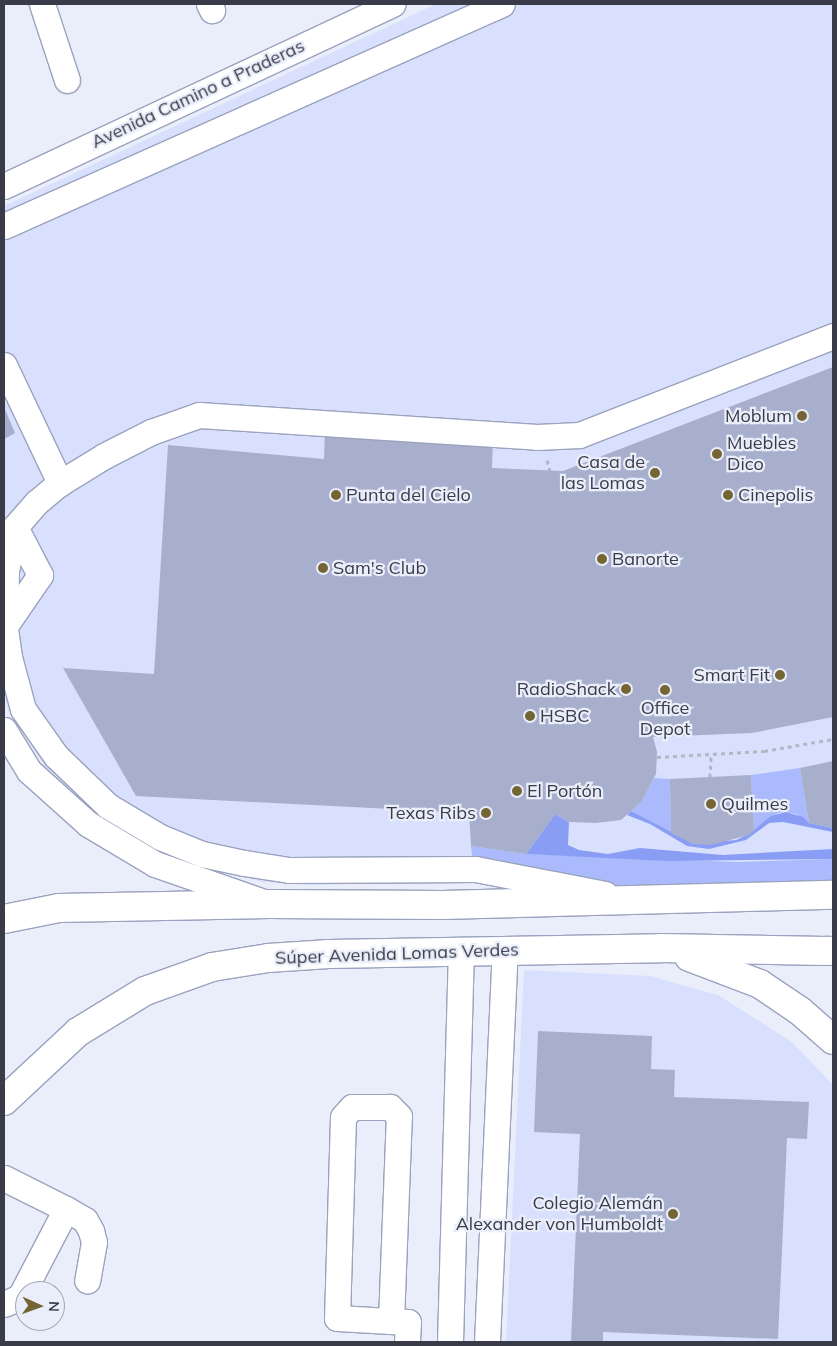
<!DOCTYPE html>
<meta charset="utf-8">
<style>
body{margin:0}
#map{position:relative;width:837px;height:1346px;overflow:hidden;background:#eaeefa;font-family:Mulish,sans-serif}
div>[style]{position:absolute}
.built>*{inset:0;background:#d8e0fe}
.green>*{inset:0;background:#aabafd}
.water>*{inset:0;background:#899df4}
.building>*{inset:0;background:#a7afcc}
.path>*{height:3px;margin-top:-1.5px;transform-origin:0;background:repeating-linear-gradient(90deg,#b3b7c3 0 4px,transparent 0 8px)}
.roads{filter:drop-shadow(1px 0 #9aa2be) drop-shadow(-1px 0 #9aa2be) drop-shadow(0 1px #9aa2be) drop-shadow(0 -1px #9aa2be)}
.minor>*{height:25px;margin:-12.5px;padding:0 12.5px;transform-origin:12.5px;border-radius:12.5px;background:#fff}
.major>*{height:28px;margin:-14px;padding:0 14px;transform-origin:14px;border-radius:14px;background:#fff}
.dots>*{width:14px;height:14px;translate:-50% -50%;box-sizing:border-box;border:2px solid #eaeefa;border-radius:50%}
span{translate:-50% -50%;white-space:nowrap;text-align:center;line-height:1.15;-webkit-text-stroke:4.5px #eaeefa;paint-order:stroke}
.street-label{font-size:18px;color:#393c48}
.poi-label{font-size:18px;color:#393c48}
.right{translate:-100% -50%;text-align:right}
.left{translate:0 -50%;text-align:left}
.frame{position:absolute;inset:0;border:5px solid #393c48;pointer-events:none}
.north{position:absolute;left:15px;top:1281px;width:50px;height:50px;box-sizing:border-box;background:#eaeefa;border:1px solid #a3a7b3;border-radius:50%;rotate:92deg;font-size:14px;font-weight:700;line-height:20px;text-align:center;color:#393c48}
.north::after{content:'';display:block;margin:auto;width:18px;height:22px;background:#746533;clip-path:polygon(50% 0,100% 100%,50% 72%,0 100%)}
</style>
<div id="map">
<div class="built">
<i style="clip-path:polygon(436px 4px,833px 4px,833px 884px,487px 881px,307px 885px,263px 882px,166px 857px,101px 816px,47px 770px,9px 712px,4px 698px,4px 206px)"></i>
<i style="clip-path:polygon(524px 970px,650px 976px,718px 995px,792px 1042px,833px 1085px,833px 1342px,506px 1342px)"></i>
</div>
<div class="green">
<i style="clip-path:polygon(800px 768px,809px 823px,796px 814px,786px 812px,778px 813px,754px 830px,751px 775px)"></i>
<i style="clip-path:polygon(654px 778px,670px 779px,671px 833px,631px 811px,642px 801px)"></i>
<i style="clip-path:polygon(471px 846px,526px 854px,737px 862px,833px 859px,833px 884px,594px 888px,473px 865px)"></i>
</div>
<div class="water">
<i style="clip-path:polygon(631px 811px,694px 844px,736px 840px,749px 834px,771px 816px,786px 812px,803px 817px,809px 823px,833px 828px,833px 832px,783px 822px,769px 823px,746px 840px,709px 849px,687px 846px,650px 824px,627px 815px)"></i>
<i style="clip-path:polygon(555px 814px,569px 822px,568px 845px,579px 850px,608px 854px,640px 848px,723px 855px,833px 849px,833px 859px,667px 861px,526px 854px)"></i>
</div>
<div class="building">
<i style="clip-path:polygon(833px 367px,833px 717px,752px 733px,653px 737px,657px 752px,656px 774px,642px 801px,621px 820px,596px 823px,569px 822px,555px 814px,526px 854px,471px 846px,469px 813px,136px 796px,63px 668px,154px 674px,168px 445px,324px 459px,325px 428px,493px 439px,492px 468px,563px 471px)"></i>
<i style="clip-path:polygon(4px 407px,15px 433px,4px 439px)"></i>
<i style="clip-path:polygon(833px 761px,833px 828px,809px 823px,800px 768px)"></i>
<i style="clip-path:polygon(751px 775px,754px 830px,749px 835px,711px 845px,694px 844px,671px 833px,670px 779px)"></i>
<i style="clip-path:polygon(538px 1031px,652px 1036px,651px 1069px,675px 1070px,674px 1097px,809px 1102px,807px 1139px,787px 1138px,778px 1339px,603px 1332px,603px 1342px,571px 1342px,580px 1134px,534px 1132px)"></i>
</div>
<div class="path">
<i style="left:547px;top:460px;width:11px;rotate:75deg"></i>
<i style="left:657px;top:757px;width:107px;rotate:-3.2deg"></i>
<i style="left:764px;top:751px;width:70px;rotate:-9.9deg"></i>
<i style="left:710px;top:777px;width:21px;rotate:-87deg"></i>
</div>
<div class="roads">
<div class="minor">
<i style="left:42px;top:4px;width:80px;rotate:71.8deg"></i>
<i style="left:209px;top:4px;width:7px;rotate:63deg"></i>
<i style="left:4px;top:186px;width:429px;rotate:-25.1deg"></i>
<i style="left:4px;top:226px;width:545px;rotate:-24.03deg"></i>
<i style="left:4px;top:365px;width:131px;rotate:64.6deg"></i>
<i style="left:5px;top:626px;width:62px;rotate:-55.5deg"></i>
<i style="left:40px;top:575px;width:54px;rotate:-117.5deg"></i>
<i style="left:4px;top:730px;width:48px;rotate:58.6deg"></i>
<i style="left:29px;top:771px;width:79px;rotate:41.9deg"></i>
<i style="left:88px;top:824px;width:78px;rotate:30.8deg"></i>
<i style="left:155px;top:864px;width:115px;rotate:19.2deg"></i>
<i style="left:605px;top:894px;width:132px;rotate:-169.1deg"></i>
<i style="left:475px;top:869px;width:186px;rotate:179.7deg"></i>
<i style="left:289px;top:870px;width:46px;rotate:-171.2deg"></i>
<i style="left:244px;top:863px;width:43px;rotate:-167.9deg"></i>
<i style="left:202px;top:854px;width:45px;rotate:-158deg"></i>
<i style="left:160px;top:837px;width:61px;rotate:-149.2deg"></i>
<i style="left:108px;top:806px;width:72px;rotate:-136.1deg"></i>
<i style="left:56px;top:756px;width:57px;rotate:-125.1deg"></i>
<i style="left:23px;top:709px;width:54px;rotate:-105.1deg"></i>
<i style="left:9px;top:657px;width:29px;rotate:-98deg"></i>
<i style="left:5px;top:628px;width:57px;rotate:-89deg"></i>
<i style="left:6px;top:571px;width:45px;rotate:-78.4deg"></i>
<i style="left:15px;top:527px;width:33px;rotate:-49deg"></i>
<i style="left:37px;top:502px;width:30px;rotate:-40deg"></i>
<i style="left:60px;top:483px;width:52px;rotate:-31.5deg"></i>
<i style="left:104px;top:456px;width:53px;rotate:-27.1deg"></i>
<i style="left:151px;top:432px;width:51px;rotate:-19.5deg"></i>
<i style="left:199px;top:415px;width:339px;rotate:3.7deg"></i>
<i style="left:537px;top:437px;width:42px;rotate:-2.7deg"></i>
<i style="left:579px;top:435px;width:273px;rotate:-21.3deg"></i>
<i style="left:4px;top:1178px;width:69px;rotate:26.6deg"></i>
<i style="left:66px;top:1209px;width:99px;rotate:117.6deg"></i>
<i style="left:20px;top:1297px;width:17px;rotate:156deg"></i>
<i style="left:66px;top:1209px;width:22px;rotate:30deg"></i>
<i style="left:85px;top:1220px;width:13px;rotate:61deg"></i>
<i style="left:91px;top:1231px;width:11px;rotate:75deg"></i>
<i style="left:94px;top:1242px;width:39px;rotate:100deg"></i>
<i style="left:391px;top:1321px;width:205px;rotate:-87.8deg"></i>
<i style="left:399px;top:1116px;width:13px;rotate:-135deg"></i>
<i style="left:390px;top:1107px;width:38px;rotate:180deg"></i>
<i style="left:352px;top:1107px;width:13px;rotate:132deg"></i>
<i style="left:343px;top:1117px;width:201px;rotate:91.7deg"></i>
<i style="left:337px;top:1318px;width:71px;rotate:3.2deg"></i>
<i style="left:408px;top:1322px;width:20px;rotate:93deg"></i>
<i style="left:450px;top:1342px;width:391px;rotate:-88.4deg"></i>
<i style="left:487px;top:1342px;width:391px;rotate:-87.4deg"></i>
</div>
<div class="major">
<i style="left:4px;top:919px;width:56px;rotate:-11.3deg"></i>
<i style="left:59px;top:908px;width:210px;rotate:-1.1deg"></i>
<i style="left:269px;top:904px;width:174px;rotate:0.3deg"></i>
<i style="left:443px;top:905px;width:390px;rotate:-1.5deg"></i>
<i style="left:689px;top:957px;width:76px;rotate:20.8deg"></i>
<i style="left:760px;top:984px;width:48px;rotate:34deg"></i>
<i style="left:800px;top:1011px;width:44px;rotate:41.3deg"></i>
<i style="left:4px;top:1101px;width:101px;rotate:-43deg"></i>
<i style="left:78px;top:1032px;width:79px;rotate:-31.5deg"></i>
<i style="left:145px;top:991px;width:71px;rotate:-19.7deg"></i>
<i style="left:212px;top:967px;width:57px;rotate:-9.1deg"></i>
<i style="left:268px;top:958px;width:61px;rotate:-3.8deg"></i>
<i style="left:329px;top:954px;width:332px;rotate:-1deg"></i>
<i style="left:661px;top:948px;width:172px;rotate:1deg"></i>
</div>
</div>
<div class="dots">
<i style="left:802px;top:416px;background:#746533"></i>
<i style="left:717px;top:454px;background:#746533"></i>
<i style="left:655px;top:473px;background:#746533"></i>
<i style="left:336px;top:495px;background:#746533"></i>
<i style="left:728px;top:495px;background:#746533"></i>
<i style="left:602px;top:559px;background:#746533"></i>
<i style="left:323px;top:568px;background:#746533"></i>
<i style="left:780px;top:675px;background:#746533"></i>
<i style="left:626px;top:689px;background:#746533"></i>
<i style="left:665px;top:690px;background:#746533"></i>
<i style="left:530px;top:716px;background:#746533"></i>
<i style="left:517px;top:791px;background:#746533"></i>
<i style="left:711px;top:804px;background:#746533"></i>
<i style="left:486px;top:813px;background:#746533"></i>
<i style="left:673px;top:1214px;background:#746533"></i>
</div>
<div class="street-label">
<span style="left:198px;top:94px;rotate:-25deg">Avenida Camino a Praderas</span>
<span style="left:397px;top:954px;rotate:-2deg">Súper Avenida Lomas Verdes</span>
</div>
<div class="poi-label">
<span class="right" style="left:792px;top:416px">Moblum</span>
<span class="left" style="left:727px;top:454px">Muebles<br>Dico</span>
<span class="right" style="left:645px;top:473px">Casa de<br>las Lomas</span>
<span class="left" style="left:346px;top:495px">Punta del Cielo</span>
<span class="left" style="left:738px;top:495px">Cinepolis</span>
<span class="left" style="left:612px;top:559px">Banorte</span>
<span class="left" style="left:333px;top:568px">Sam's Club</span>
<span class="right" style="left:770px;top:675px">Smart Fit</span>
<span class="right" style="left:616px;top:689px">RadioShack</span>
<span style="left:665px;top:719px">Office<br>Depot</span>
<span class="left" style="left:540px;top:716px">HSBC</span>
<span class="left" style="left:527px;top:791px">El Portón</span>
<span class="left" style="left:721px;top:804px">Quilmes</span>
<span class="right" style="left:476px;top:813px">Texas Ribs</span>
<span class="right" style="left:663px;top:1214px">Colegio Alemán<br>Alexander von Humboldt</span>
</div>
<div class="frame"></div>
<div class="north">N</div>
</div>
